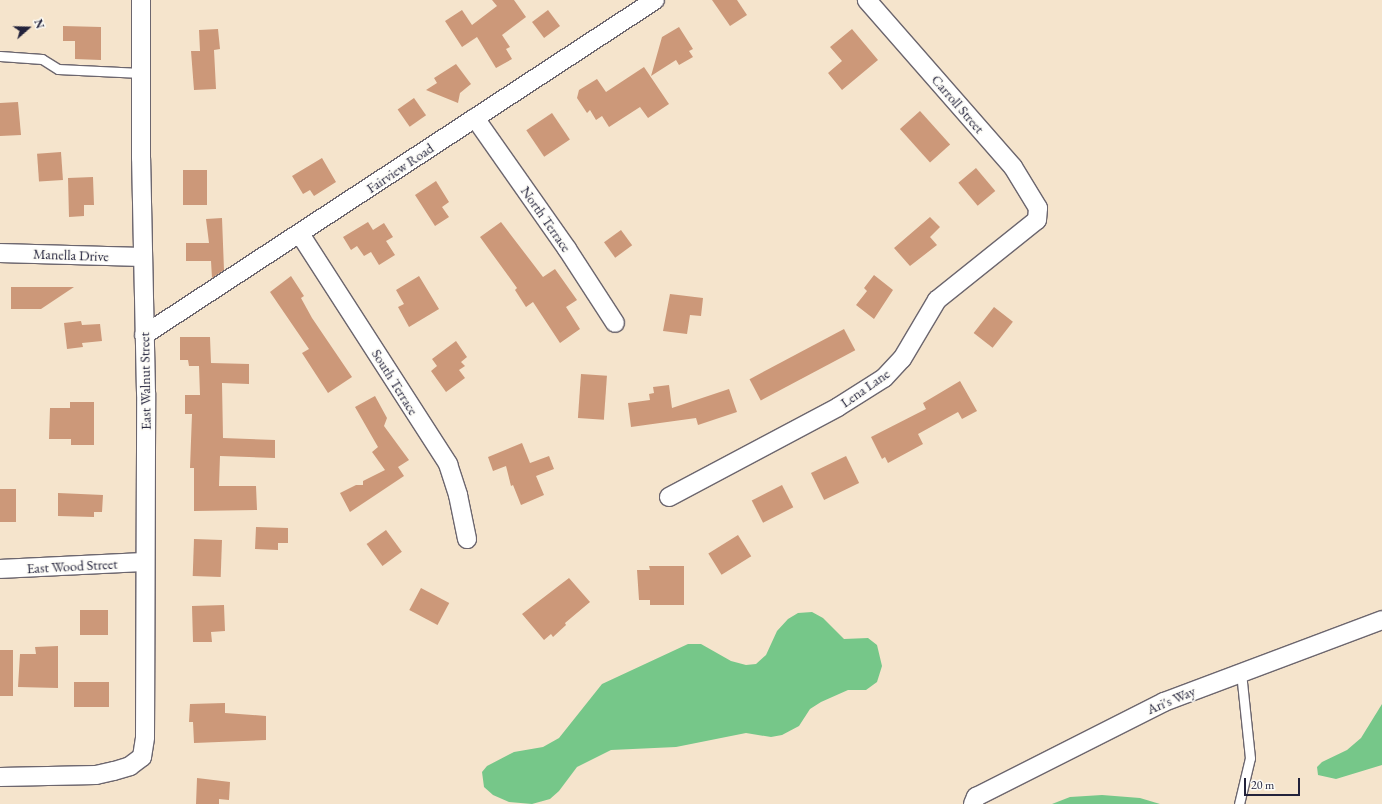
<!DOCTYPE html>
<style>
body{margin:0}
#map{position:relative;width:1382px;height:804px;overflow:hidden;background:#f5e4cc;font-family:"EB Garamond",serif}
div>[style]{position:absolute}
.green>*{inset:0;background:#76c789}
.building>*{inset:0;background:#cc9879;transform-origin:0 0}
.roads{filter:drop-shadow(1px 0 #6c666e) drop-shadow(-1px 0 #6c666e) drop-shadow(0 1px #6c666e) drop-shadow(0 -1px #6c666e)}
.lane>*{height:9px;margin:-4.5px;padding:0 4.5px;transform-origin:4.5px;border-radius:4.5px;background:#fff}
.street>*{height:18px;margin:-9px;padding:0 9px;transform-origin:9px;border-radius:9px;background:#fff}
span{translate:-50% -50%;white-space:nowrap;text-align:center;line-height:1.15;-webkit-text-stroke:3.5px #fdfcf7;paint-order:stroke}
.street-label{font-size:14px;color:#22223b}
.north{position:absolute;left:8px;top:8px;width:40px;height:40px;-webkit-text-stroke:3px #fdfcf7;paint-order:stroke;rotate:70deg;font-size:11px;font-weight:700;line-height:16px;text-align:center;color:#22223b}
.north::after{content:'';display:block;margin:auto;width:14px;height:18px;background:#22223b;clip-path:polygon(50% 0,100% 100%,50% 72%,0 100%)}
.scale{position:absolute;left:1244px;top:778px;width:56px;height:18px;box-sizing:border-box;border:2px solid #22223b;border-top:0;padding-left:5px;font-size:12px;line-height:14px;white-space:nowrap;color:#22223b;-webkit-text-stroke:3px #fdfcf7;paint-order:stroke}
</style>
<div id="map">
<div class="green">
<i style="clip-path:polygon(812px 612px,823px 618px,844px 639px,868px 638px,877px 645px,882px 666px,877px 682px,866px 690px,848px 690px,821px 702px,810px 709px,799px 726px,782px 735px,771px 737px,746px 733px,676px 747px,611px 750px,577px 767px,559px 791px,550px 799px,532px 804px,509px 802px,493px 795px,484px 787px,482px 772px,487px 766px,514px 752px,543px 747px,559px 738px,602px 684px,688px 644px,701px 644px,731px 661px,746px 665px,756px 664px,766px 655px,777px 631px,788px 619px,798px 613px)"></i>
<i style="clip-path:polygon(1382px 704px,1382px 765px,1336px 779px,1318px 775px,1317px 767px,1322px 762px,1347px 750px,1361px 738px)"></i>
<i style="clip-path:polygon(1102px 795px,1140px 798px,1160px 804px,1052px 804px,1070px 797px)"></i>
</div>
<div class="building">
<i style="clip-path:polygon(492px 0,514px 0,526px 17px,502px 35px,510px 47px,506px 49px,512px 59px,496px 68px,477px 37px,462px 47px,445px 21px,462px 10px,472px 25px,497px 6px)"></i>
<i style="clip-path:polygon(712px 0,737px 0,747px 15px,730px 26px)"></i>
<i style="left:548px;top:10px;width:20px;height:20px;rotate:53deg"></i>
<i style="clip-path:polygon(63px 26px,101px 27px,101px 60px,75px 59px,75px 41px,63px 41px)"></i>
<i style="clip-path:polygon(679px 27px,693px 49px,689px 51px,693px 57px,679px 65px,676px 60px,651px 76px,662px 37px)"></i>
<i style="clip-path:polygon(218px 29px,220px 49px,214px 50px,216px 89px,194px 90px,191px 51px,200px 51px,199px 30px)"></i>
<i style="clip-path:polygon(852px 29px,878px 60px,842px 90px,828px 73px,842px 61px,830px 47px)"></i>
<i style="clip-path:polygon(456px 64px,471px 84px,460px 93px,458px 103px,426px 90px,437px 83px,434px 78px)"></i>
<i style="clip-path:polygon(644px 67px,669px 104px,648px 118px,640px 107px,609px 127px,602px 116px,596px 120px,590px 110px,587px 113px,577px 98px,579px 90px,597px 79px,606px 92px)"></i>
<i style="left:414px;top:98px;width:21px;height:20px;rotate:55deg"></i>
<i style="clip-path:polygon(18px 102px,21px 135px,0 136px,0 103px)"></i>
<i style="left:920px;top:111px;width:45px;height:27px;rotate:48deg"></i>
<i style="left:552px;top:113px;width:32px;height:31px;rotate:56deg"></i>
<i style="left:61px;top:152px;width:28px;height:24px;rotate:86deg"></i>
<i style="clip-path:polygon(322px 158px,336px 182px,314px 196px,310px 190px,303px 194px,292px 176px)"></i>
<i style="left:976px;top:168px;width:30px;height:23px;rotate:50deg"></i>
<i style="left:183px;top:170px;width:24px;height:35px"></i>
<i style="clip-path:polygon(93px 177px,94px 205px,84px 205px,84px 216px,69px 217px,68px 178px)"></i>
<i style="clip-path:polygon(436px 181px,449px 202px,442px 207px,449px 217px,435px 226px,415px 195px)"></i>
<i style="clip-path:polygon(930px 217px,940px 227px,930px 237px,937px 245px,910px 266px,894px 248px)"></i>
<i style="clip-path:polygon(222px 218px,224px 270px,212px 278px,211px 261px,186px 261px,186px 243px,209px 243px,206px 219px)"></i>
<i style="clip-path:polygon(368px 222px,373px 230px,384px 223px,393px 237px,386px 241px,395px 255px,379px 265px,371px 252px,364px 256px,357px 246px,351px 250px,343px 237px)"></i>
<i style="clip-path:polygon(501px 222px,543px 277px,555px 269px,577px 300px,566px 307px,580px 329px,560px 343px,533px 302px,526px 307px,515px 290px,517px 288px,480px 237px)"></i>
<i style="left:621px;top:230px;width:19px;height:21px;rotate:54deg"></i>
<i style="clip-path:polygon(874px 275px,893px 290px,874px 319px,856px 305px,867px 291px,864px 288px)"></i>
<i style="clip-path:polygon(291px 276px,304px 296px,301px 298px,312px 318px,352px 377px,328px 393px,302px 353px,309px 349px,270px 292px)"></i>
<i style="clip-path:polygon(419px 276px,439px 309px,409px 327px,398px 307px,404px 304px,396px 290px)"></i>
<i style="clip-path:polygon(11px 287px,74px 287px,41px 309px,11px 309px)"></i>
<i style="clip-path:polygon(670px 294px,703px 298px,701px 316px,690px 315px,687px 334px,663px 331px)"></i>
<i style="left:994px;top:307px;width:24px;height:33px;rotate:38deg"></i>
<i style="clip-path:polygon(81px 321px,82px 325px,100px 324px,102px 341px,82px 343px,83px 347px,67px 349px,64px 323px)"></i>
<i style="left:844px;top:329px;width:24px;height:107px;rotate:62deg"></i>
<i style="clip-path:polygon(180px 337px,210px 337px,211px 363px,249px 364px,249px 384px,222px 383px,223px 438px,275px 440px,275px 458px,220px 456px,219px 486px,256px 486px,257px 510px,194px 511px,194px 468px,190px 468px,192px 414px,185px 414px,185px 395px,200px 395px,199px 366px,189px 366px,188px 360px,180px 360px)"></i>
<i style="clip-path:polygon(456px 341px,467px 357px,461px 362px,465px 366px,459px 370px,465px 378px,446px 392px,431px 371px,437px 366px,432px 359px)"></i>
<i style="left:581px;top:374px;width:26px;height:44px;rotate:4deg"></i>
<i style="clip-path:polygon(960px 381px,977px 411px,962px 419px,958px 412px,918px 434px,923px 444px,888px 463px,885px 457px,882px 459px,871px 437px,926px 409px,923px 403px)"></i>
<i style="clip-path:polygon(669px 385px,672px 408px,729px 389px,737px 412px,698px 425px,696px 418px,631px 427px,628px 403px,650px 400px,649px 394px,654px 393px,653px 387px)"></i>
<i style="clip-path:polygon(375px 396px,387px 418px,384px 426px,409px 460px,398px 467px,404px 476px,350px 512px,340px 493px,356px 485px,363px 485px,363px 481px,385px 470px,372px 452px,378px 447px,355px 407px)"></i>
<i style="clip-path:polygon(70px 402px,94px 402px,94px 445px,71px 445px,71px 439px,49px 439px,50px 408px,70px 408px)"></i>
<i style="clip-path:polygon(522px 443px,530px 463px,549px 456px,554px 469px,536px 476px,544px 495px,521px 505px,513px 485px,511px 486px,506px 466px,493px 471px,488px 457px)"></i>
<i style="left:846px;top:456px;width:30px;height:39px;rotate:64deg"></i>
<i style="left:782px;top:485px;width:25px;height:34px;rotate:63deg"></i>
<i style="left:0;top:489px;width:16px;height:33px"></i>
<i style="clip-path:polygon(58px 493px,103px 495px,102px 512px,94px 512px,94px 517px,58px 516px)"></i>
<i style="clip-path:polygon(256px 527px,288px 528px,288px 543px,278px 543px,278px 550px,255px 549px)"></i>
<i style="left:386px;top:530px;width:27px;height:24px;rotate:54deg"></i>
<i style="left:738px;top:535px;width:25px;height:35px;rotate:58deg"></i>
<i style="left:194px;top:539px;width:28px;height:37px;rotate:2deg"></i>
<i style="clip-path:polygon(649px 566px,684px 566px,684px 605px,650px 605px,650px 600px,639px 600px,637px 570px,650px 570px)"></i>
<i style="clip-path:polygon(569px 578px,590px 602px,565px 623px,566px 625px,553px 637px,551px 634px,544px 640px,522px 614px)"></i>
<i style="left:421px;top:588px;width:32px;height:25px;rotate:28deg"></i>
<i style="clip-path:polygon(224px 605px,225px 631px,211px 632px,212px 642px,193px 642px,192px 606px)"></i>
<i style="left:108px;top:610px;width:25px;height:28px;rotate:90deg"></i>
<i style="clip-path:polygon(58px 646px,58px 688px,18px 687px,20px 654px,36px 654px,35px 647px)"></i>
<i style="left:0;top:650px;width:13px;height:46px"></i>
<i style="left:74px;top:682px;width:35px;height:25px"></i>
<i style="clip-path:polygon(225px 703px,225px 713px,266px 716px,266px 740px,194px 743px,193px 722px,189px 722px,190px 704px)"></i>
<i style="clip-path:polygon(197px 778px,230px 782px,229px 800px,219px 799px,219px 804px,196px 804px)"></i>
</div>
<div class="roads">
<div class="lane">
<i style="left:0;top:56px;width:42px;rotate:4.1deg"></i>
<i style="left:42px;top:59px;width:19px;rotate:32deg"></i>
<i style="left:58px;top:69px;width:83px;rotate:2.8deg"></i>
<i style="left:1239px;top:804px;width:47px;rotate:-76.6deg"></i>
<i style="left:1250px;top:758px;width:85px;rotate:-96deg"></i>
</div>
<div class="street">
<i style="left:475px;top:118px;width:160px;rotate:54.9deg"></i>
<i style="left:567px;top:249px;width:88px;rotate:57deg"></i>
<i style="left:300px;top:234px;width:274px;rotate:57.2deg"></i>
<i style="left:448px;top:464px;width:33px;rotate:72deg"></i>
<i style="left:458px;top:495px;width:45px;rotate:78.4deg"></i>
<i style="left:0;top:253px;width:143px;rotate:1.6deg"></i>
<i style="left:144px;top:335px;width:611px;rotate:-33.25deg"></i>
<i style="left:669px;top:497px;width:191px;rotate:-28deg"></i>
<i style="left:838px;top:407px;width:54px;rotate:-32.2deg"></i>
<i style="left:884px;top:378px;width:26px;rotate:-47deg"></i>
<i style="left:902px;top:359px;width:69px;rotate:-59.3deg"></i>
<i style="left:937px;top:300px;width:128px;rotate:-38.7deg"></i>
<i style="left:1037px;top:220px;width:12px;rotate:-85deg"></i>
<i style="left:1038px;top:208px;width:48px;rotate:-121.4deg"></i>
<i style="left:1013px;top:167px;width:222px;rotate:-131.2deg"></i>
<i style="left:0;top:569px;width:145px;rotate:-2.8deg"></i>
<i style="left:0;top:777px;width:96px;rotate:-1.2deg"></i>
<i style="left:96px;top:775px;width:18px;rotate:-13deg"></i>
<i style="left:114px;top:771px;width:17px;rotate:-17deg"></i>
<i style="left:130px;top:766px;width:15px;rotate:-37deg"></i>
<i style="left:142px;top:757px;width:20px;rotate:-81deg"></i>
<i style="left:145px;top:737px;width:344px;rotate:-89.8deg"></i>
<i style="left:146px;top:393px;width:235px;rotate:-91.2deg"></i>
<i style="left:141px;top:158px;width:158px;rotate:-90deg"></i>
<i style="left:973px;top:804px;width:8px;rotate:-67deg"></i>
<i style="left:976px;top:797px;width:211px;rotate:-26.8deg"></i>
<i style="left:1164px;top:702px;width:233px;rotate:-20.6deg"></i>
</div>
</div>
<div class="street-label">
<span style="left:958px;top:104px;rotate:49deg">Carroll Street</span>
<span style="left:400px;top:168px;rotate:-34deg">Fairview Road</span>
<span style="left:546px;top:219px;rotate:55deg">North Terrace</span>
<span style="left:71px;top:255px;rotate:2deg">Manella Drive</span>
<span style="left:145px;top:381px;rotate:-91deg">East Walnut Street</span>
<span style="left:395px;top:382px;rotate:58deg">South Terrace</span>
<span style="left:865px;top:388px;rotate:-35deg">Lena Lane</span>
<span style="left:72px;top:566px;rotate:-3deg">East Wood Street</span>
<span style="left:1171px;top:700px;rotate:-23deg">Ari's Way</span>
</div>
<div class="north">N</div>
<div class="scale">20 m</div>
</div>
